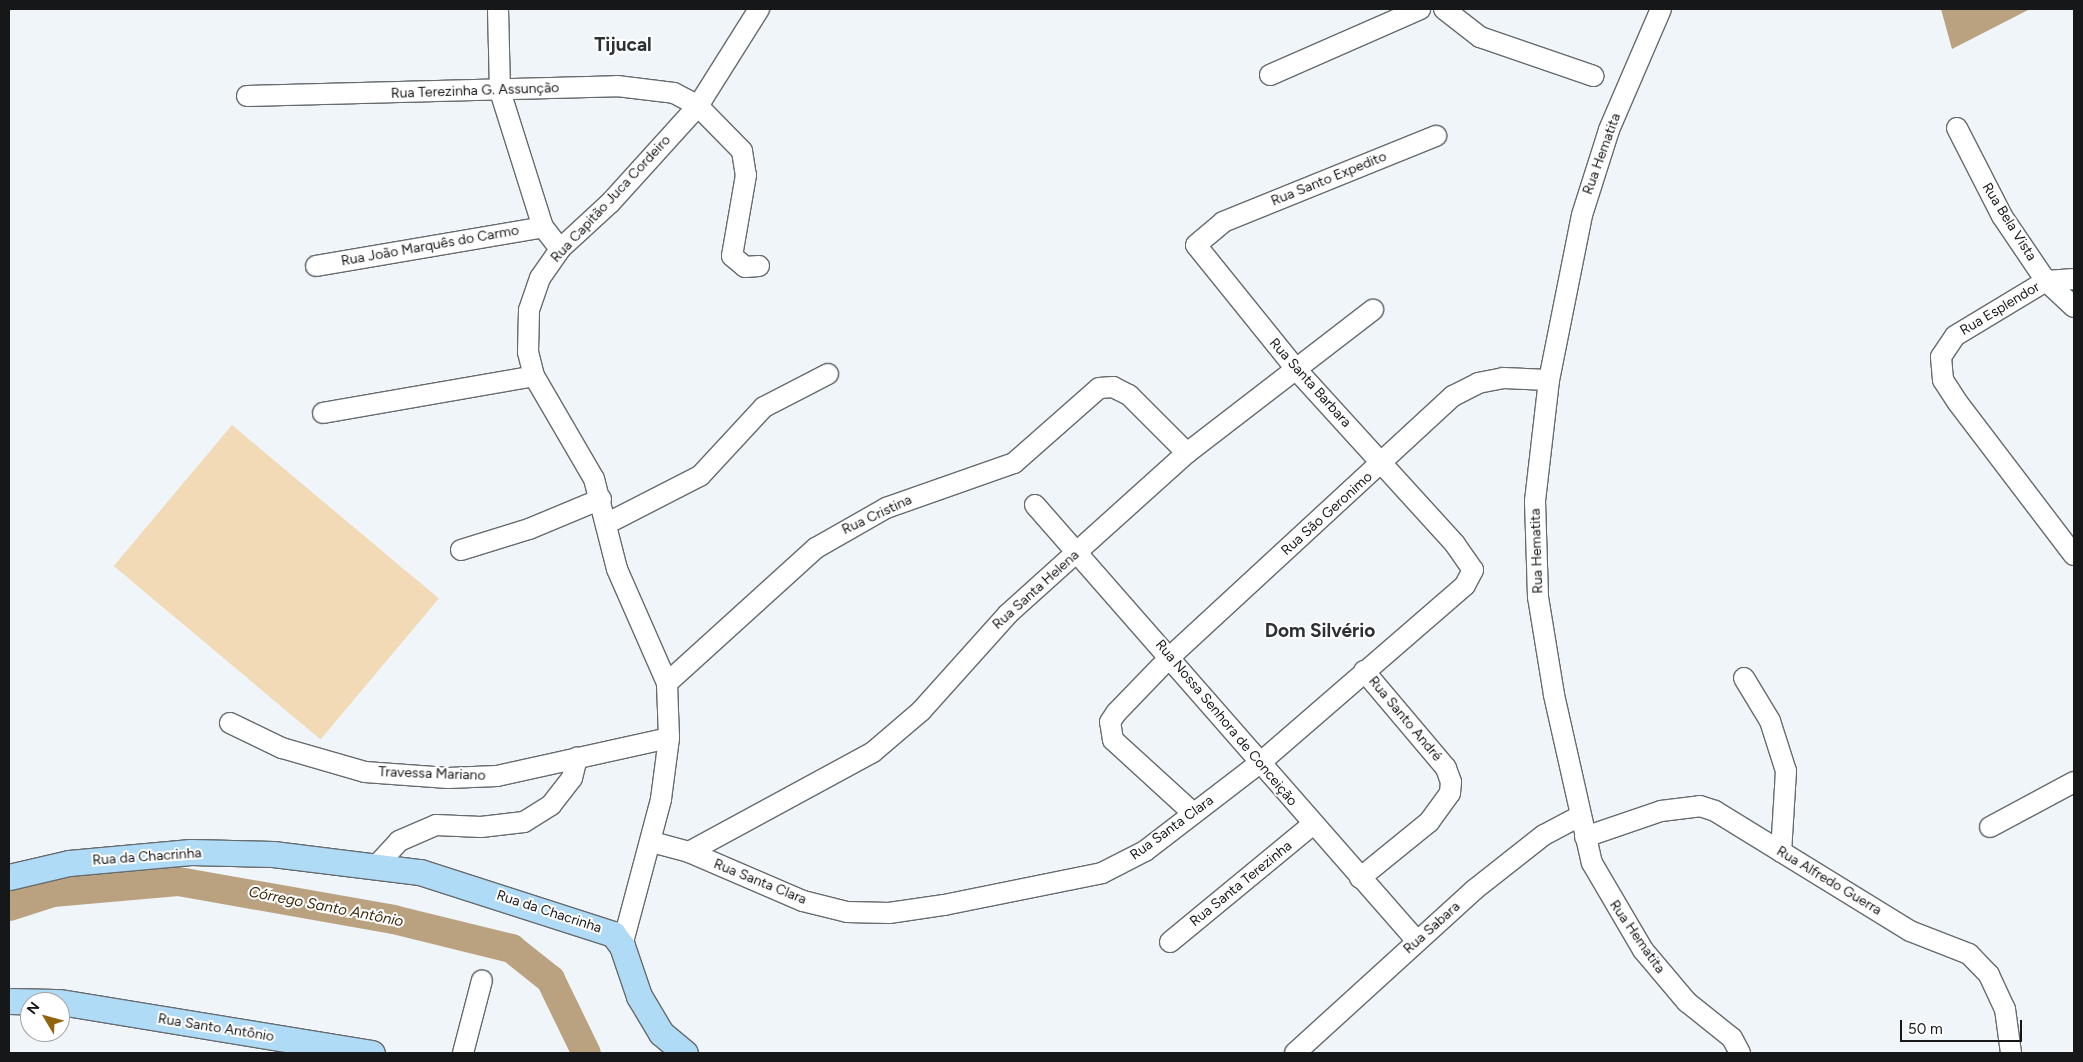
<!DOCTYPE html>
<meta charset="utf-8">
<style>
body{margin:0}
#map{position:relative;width:2083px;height:1062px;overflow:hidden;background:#eff5f9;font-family:Figtree,sans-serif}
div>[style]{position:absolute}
.green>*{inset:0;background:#f3dab7;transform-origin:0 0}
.water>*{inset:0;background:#baa280}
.river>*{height:29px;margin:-14.5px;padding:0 14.5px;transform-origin:14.5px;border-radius:14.5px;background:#baa280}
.roads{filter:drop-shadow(1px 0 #666b6e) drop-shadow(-1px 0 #666b6e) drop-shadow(0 1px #666b6e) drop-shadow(0 -1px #666b6e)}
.minor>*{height:20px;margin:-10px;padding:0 10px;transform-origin:10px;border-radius:10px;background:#fff}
.major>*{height:25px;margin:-12.5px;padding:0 12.5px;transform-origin:12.5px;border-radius:12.5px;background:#b0dbf6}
span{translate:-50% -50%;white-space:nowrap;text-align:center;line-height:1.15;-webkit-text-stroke:4px #fff;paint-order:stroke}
.street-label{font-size:14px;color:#151719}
.water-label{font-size:15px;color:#3d2a0d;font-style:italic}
.district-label{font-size:19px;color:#2c3134;font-weight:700}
.frame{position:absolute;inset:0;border:10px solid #151719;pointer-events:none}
.north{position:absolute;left:20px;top:992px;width:50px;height:50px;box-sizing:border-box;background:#fff;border:1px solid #a1a2a3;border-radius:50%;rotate:307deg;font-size:14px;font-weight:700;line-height:20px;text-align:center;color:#151719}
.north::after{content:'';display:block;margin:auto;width:18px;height:22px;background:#91640e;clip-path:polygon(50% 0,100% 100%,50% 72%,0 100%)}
.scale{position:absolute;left:1900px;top:1020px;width:122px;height:22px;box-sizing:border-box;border:2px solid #151719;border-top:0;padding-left:6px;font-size:15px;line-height:18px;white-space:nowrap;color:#151719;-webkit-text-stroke:4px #fff;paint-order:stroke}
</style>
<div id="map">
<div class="green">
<i style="left:232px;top:425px;width:270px;height:184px;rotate:40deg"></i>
</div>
<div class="water">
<i style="clip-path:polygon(1941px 9px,2030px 9px,1952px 49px)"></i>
</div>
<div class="river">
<i style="left:9px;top:906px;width:45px;rotate:-18deg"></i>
<i style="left:52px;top:892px;width:126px;rotate:-5deg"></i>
<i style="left:178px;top:881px;width:218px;rotate:10deg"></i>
<i style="left:393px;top:919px;width:122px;rotate:13.8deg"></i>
<i style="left:511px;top:948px;width:50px;rotate:38.5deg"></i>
<i style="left:550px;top:979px;width:82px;rotate:64.1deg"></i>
</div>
<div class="roads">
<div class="minor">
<i style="left:498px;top:9px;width:82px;rotate:88.6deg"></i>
<i style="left:500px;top:91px;width:143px;rotate:72.5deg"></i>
<i style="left:543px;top:227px;width:28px;rotate:52deg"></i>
<i style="left:1444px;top:9px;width:46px;rotate:37.9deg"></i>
<i style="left:1480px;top:37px;width:120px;rotate:19deg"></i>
<i style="left:1661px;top:9px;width:132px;rotate:113.3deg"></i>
<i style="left:1609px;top:130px;width:89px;rotate:107.6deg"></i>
<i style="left:1582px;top:215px;width:168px;rotate:101.3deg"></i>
<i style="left:1549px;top:380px;width:122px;rotate:96.6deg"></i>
<i style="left:1535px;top:501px;width:96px;rotate:88.2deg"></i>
<i style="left:1538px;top:597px;width:99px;rotate:80.7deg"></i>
<i style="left:1554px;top:695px;width:172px;rotate:77.3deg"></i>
<i style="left:1592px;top:863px;width:101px;rotate:59.6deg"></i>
<i style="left:1643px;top:950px;width:68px;rotate:49.8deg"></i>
<i style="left:1687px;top:1002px;width:58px;rotate:38.7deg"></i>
<i style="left:1732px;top:1038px;width:17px;rotate:62deg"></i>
<i style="left:1270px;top:75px;width:164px;rotate:-23.7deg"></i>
<i style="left:247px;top:96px;width:370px;rotate:-1.5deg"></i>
<i style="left:617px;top:86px;width:57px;rotate:7deg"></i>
<i style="left:674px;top:93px;width:27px;rotate:28deg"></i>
<i style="left:698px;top:106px;width:63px;rotate:45.6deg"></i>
<i style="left:742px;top:151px;width:24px;rotate:81deg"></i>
<i style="left:746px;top:175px;width:82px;rotate:99.8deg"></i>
<i style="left:732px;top:256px;width:17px;rotate:40deg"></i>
<i style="left:745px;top:267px;width:14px;rotate:-4deg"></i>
<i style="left:1957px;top:128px;width:99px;rotate:62.9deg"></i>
<i style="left:2002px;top:216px;width:78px;rotate:55.9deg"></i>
<i style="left:2046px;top:281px;width:38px;rotate:43deg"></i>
<i style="left:316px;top:266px;width:230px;rotate:-9.7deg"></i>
<i style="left:2074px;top:279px;width:28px;rotate:176deg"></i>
<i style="left:2046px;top:281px;width:106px;rotate:148.9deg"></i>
<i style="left:1955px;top:336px;width:25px;rotate:124deg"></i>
<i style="left:1941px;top:357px;width:23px;rotate:85deg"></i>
<i style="left:1943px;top:380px;width:27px;rotate:57deg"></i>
<i style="left:1958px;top:403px;width:191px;rotate:52.7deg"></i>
<i style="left:323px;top:413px;width:214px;rotate:-9.9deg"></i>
<i style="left:1035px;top:505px;width:580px;rotate:48.78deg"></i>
<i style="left:606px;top:524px;width:106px;rotate:-27.1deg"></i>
<i style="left:700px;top:476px;width:94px;rotate:-47.2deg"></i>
<i style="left:764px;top:407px;width:72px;rotate:-27.3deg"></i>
<i style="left:461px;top:550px;width:71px;rotate:-17.2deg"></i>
<i style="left:529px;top:529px;width:78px;rotate:-22.6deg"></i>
<i style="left:1744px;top:678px;width:50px;rotate:58.8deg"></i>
<i style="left:1770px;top:721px;width:52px;rotate:72.3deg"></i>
<i style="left:1786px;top:771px;width:81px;rotate:93.5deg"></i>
<i style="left:667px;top:683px;width:201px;rotate:-42.2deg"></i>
<i style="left:816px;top:548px;width:81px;rotate:-29.7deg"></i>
<i style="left:886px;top:508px;width:136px;rotate:-19.4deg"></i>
<i style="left:1014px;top:463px;width:113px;rotate:-41.4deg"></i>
<i style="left:1099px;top:388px;width:14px;rotate:-4deg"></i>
<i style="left:1113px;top:387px;width:18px;rotate:27deg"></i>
<i style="left:1129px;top:395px;width:82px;rotate:45deg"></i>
<i style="left:230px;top:723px;width:58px;rotate:25.7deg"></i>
<i style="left:282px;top:748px;width:86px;rotate:16.1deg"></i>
<i style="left:365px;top:772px;width:83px;rotate:4.1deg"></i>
<i style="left:448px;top:778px;width:49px;rotate:-2.3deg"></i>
<i style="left:497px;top:776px;width:176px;rotate:-12.5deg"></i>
<i style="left:1193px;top:813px;width:108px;rotate:-137.6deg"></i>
<i style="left:1113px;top:740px;width:18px;rotate:-99deg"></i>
<i style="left:1110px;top:722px;width:11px;rotate:-56deg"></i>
<i style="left:1116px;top:713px;width:79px;rotate:-46deg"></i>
<i style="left:1171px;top:656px;width:384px;rotate:-42.7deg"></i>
<i style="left:1453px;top:396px;width:28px;rotate:-27deg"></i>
<i style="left:1478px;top:383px;width:25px;rotate:-11deg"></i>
<i style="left:1503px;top:378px;width:46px;rotate:2.5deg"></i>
<i style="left:1990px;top:827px;width:95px;rotate:-28.2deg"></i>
<i style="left:1585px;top:837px;width:80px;rotate:-18.9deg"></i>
<i style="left:1661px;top:811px;width:39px;rotate:-7deg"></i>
<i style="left:1700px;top:806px;width:16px;rotate:18deg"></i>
<i style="left:1715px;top:811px;width:229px;rotate:31.6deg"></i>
<i style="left:1910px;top:931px;width:63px;rotate:21.3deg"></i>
<i style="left:1969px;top:954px;width:29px;rotate:46deg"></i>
<i style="left:1989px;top:975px;width:38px;rotate:65deg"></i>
<i style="left:2005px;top:1009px;width:44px;rotate:82.2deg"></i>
<i style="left:652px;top:842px;width:38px;rotate:15deg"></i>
<i style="left:689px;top:852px;width:124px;rotate:23.3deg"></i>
<i style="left:803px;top:901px;width:45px;rotate:14deg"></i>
<i style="left:847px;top:912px;width:42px;rotate:1.4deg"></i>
<i style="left:889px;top:913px;width:56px;rotate:-8.3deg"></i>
<i style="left:944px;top:905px;width:161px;rotate:-11.4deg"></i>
<i style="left:1102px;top:873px;width:48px;rotate:-27.1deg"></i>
<i style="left:1145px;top:851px;width:146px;rotate:-37.5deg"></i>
<i style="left:1261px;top:762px;width:270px;rotate:-40.9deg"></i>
<i style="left:1465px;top:585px;width:17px;rotate:-62deg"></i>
<i style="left:1473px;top:570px;width:32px;rotate:-125deg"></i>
<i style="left:1455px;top:544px;width:236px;rotate:-132.3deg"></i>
<i style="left:1296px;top:369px;width:159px;rotate:-128.9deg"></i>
<i style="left:1196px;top:245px;width:35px;rotate:-40deg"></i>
<i style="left:1223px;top:222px;width:230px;rotate:-22deg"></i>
<i style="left:689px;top:852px;width:209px;rotate:-28.5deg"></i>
<i style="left:873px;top:752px;width:63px;rotate:-40.5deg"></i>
<i style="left:921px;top:711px;width:130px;rotate:-48.1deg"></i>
<i style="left:1008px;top:614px;width:241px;rotate:-42deg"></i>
<i style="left:1187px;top:453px;width:235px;rotate:-37.6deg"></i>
<i style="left:376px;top:866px;width:34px;rotate:-47deg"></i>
<i style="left:399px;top:841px;width:40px;rotate:-23.4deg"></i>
<i style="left:436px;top:825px;width:45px;rotate:2.5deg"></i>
<i style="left:481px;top:827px;width:43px;rotate:-6.6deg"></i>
<i style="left:524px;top:822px;width:32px;rotate:-32deg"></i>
<i style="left:551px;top:805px;width:34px;rotate:-52deg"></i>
<i style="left:572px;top:778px;width:21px;rotate:-76deg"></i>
<i style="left:1360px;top:878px;width:89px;rotate:-39.1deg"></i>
<i style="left:1429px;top:822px;width:36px;rotate:-54deg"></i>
<i style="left:1450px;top:793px;width:11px;rotate:-85deg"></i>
<i style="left:1451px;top:782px;width:15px;rotate:-110deg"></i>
<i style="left:1446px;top:768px;width:127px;rotate:-130.2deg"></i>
<i style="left:1170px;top:942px;width:184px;rotate:-39.5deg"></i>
<i style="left:622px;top:946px;width:152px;rotate:-75.1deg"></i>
<i style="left:661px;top:799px;width:62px;rotate:-82.5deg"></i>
<i style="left:669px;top:738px;width:55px;rotate:-92.1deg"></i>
<i style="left:667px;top:683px;width:124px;rotate:-113.7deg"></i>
<i style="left:617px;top:569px;width:93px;rotate:-104.3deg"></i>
<i style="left:594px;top:479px;width:119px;rotate:-120.2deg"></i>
<i style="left:534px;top:376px;width:25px;rotate:-104deg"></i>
<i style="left:528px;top:352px;width:42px;rotate:-88.6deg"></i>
<i style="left:529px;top:310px;width:34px;rotate:-71deg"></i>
<i style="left:540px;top:278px;width:35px;rotate:-55deg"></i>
<i style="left:560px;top:249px;width:68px;rotate:-42.6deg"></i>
<i style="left:610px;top:203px;width:131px;rotate:-47.8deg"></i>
<i style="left:698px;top:106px;width:115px;rotate:-57.8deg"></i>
<i style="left:463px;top:1053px;width:75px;rotate:-75.4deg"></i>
<i style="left:1295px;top:1053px;width:242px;rotate:-42.3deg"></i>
<i style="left:1474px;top:890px;width:89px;rotate:-38.2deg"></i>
<i style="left:1544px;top:835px;width:40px;rotate:-28deg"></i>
</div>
<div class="major">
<i style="left:9px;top:877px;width:62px;rotate:-13.1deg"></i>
<i style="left:69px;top:863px;width:122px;rotate:-5.2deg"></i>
<i style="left:191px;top:852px;width:82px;rotate:1.4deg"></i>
<i style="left:273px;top:854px;width:148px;rotate:7deg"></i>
<i style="left:420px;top:872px;width:203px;rotate:17.8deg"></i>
<i style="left:613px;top:934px;width:15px;rotate:53deg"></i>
<i style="left:622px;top:946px;width:53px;rotate:71.2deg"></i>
<i style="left:639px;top:996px;width:43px;rotate:59.3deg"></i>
<i style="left:661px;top:1033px;width:31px;rotate:40deg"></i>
<i style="left:9px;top:1001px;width:46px;rotate:1.2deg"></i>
<i style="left:60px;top:1002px;width:316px;rotate:9.3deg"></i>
</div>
</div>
<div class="street-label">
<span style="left:475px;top:91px;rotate:-2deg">Rua Terezinha G. Assunção</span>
<span style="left:1602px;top:154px;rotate:-70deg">Rua Hematita</span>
<span style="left:1329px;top:179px;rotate:-22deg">Rua Santo Expedito</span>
<span style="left:611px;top:199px;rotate:-47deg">Rua Capitão Juca Cordeiro</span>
<span style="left:2009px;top:222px;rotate:58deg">Rua Bela Vista</span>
<span style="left:430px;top:246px;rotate:-10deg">Rua João Marquês do Carmo</span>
<span style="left:2000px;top:309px;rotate:-31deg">Rua Esplendor</span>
<span style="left:1310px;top:383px;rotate:48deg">Rua Santa Barbara</span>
<span style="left:1327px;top:514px;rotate:-42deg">Rua São Geronimo</span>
<span style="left:877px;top:515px;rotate:-25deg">Rua Cristina</span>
<span style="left:1537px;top:551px;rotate:-92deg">Rua Hematita</span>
<span style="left:1036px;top:590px;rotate:-42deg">Rua Santa Helena</span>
<span style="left:1405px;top:719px;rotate:50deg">Rua Santo André</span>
<span style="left:1226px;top:723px;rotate:50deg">Rua Nossa Senhora de Conceição</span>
<span style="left:432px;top:774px;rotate:2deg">Travessa Mariano</span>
<span style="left:1172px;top:828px;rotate:-36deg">Rua Santa Clara</span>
<span style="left:147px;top:857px;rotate:-4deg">Rua da Chacrinha</span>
<span style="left:1829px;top:881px;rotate:31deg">Rua Alfredo Guerra</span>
<span style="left:760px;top:882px;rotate:22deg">Rua Santa Clara</span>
<span style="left:1241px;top:884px;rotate:-39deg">Rua Santa Terezinha</span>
<span style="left:549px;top:912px;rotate:18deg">Rua da Chacrinha</span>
<span style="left:1432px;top:928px;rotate:-42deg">Rua Sabara</span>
<span style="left:1637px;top:937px;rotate:55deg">Rua Hematita</span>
<span style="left:216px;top:1028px;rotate:9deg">Rua Santo Antônio</span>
</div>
<div class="water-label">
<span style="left:326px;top:907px;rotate:11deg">Córrego Santo Antônio</span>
</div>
<div class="district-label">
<span style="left:623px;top:45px">Tijucal</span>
<span style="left:1320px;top:631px">Dom Silvério</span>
</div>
<div class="frame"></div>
<div class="north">N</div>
<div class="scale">50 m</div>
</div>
